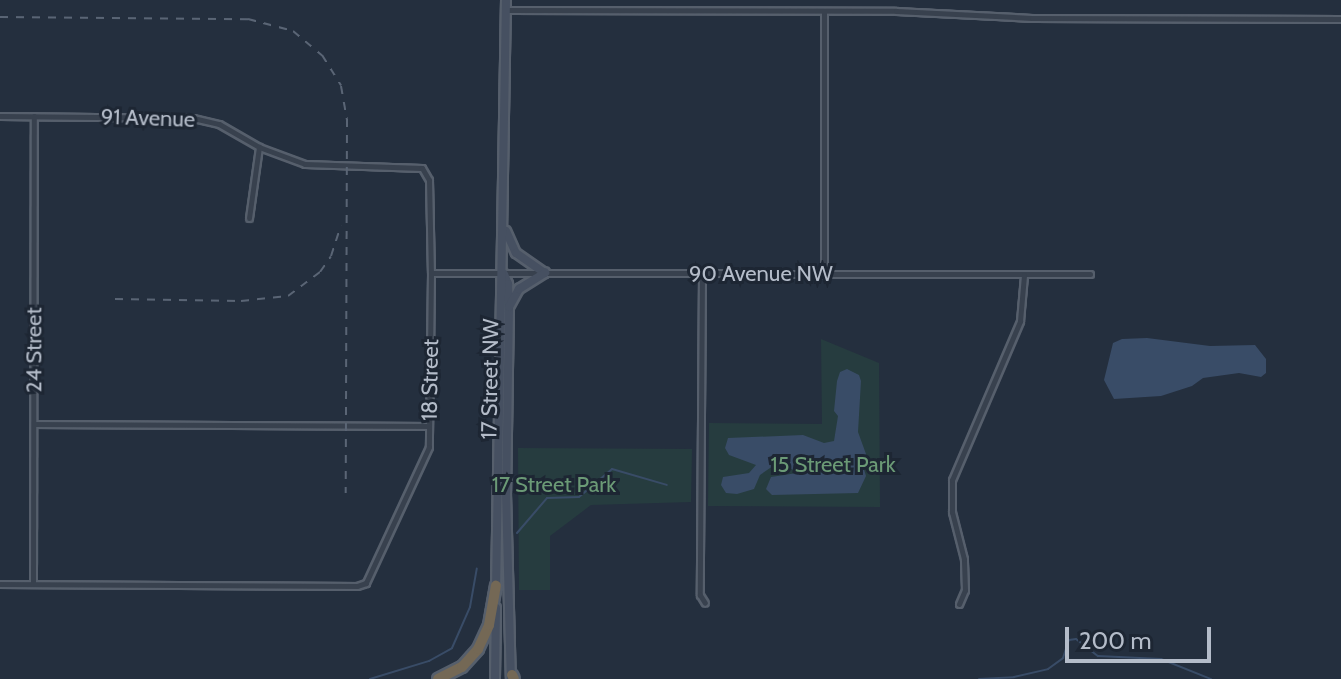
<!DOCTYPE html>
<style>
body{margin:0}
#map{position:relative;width:1341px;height:679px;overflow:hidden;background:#242f3e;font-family:Cabin,sans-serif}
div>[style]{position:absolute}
.green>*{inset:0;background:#263c3f}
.water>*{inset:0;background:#394c67}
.stream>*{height:2px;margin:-1px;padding:0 1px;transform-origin:1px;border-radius:1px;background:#394c67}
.roads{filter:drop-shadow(2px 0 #565f6c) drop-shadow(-2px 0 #565f6c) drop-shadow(0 2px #565f6c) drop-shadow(0 -2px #565f6c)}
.street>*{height:5px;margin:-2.5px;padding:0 2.5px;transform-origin:2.5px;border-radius:2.5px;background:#38414e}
.secondary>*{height:8px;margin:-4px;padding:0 4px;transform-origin:4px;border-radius:4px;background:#465061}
.highway>*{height:10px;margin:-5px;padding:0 5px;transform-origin:5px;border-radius:5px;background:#746855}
.rail>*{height:2px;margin-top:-1px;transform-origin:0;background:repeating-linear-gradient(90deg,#5a6575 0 8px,transparent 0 16px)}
span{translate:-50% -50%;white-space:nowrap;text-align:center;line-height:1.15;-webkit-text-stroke:6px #1d2633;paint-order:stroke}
.street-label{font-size:22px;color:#b4bcc9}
.park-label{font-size:22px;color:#6b9a76}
.scale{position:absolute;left:1065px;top:627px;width:146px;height:36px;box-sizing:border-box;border:4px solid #b4bcc9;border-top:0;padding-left:10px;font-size:24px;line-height:28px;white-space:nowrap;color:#b4bcc9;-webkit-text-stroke:6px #1d2633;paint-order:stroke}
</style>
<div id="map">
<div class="green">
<i style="clip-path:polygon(821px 339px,879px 363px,880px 507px,708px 506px,709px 423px,822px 424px)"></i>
<i style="clip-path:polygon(518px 448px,692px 449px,691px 502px,591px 505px,550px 536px,550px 590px,519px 590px)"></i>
</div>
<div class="water">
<i style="clip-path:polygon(1147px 338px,1210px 346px,1255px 345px,1266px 359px,1266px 373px,1261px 377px,1239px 373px,1203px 378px,1192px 386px,1161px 396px,1114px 399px,1104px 380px,1113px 343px,1122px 339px)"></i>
<i style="clip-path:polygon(847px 369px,859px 375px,861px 381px,858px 432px,866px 454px,863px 466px,866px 476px,858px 493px,772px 495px,766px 489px,771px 477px,797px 473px,789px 467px,773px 466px,760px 475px,754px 489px,737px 494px,726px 493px,721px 485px,723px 477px,749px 473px,756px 465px,729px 455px,725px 448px,728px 438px,803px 435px,824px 443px,834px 441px,838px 416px,834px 411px,837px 381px,840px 372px)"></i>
</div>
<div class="stream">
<i style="left:517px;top:533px;width:46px;rotate:-49.4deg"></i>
<i style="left:547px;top:498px;width:32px;rotate:-2deg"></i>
<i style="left:579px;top:497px;width:43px;rotate:-40.3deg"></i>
<i style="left:612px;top:469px;width:57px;rotate:16.2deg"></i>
<i style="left:370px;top:679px;width:62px;rotate:-17deg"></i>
<i style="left:429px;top:661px;width:26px;rotate:-29deg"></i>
<i style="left:452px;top:648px;width:45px;rotate:-66.3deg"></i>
<i style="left:470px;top:607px;width:39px;rotate:-80deg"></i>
<i style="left:979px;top:679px;width:35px;rotate:-3deg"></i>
<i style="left:1014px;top:677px;width:35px;rotate:-13deg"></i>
<i style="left:1048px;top:669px;width:19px;rotate:-36deg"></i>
<i style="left:1063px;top:658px;width:19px;rotate:-72deg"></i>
<i style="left:1069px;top:640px;width:7px;rotate:-8deg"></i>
<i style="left:1076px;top:639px;width:28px;rotate:38deg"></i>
<i style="left:1098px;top:656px;width:63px;rotate:2.7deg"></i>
<i style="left:1161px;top:659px;width:54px;rotate:21.8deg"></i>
</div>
<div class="roads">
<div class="street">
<i style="left:507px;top:10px;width:389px;rotate:0.1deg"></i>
<i style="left:896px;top:11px;width:136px;rotate:2.9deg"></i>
<i style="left:1032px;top:18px;width:309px;rotate:0.2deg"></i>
<i style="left:824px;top:11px;width:264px;rotate:90deg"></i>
<i style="left:0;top:116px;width:193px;rotate:0.6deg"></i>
<i style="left:193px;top:118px;width:27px;rotate:13deg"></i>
<i style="left:219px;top:124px;width:46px;rotate:29.9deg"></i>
<i style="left:259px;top:147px;width:49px;rotate:20.3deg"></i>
<i style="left:305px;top:164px;width:117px;rotate:2deg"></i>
<i style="left:422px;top:168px;width:14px;rotate:60deg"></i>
<i style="left:429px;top:180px;width:93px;rotate:88.8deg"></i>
<i style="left:431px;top:273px;width:174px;rotate:90.7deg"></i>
<i style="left:429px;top:447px;width:150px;rotate:114.9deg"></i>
<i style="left:366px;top:583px;width:9px;rotate:162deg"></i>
<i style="left:357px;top:586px;width:357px;rotate:-179.7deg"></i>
<i style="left:249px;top:218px;width:72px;rotate:-82deg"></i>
<i style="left:431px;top:273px;width:659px;rotate:0.09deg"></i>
<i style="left:702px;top:274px;width:321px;rotate:90.4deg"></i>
<i style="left:700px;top:595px;width:9px;rotate:58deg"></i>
<i style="left:34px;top:424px;width:395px;rotate:0.3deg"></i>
<i style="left:33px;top:583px;width:467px;rotate:-89.9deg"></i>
<i style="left:959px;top:604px;width:15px;rotate:-67deg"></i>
<i style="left:965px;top:590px;width:31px;rotate:-92deg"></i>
<i style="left:964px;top:559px;width:49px;rotate:-104.3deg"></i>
<i style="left:952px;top:512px;width:32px;rotate:-90deg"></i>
<i style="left:952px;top:480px;width:173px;rotate:-66.8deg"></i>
<i style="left:1020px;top:321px;width:46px;rotate:-85deg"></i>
</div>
<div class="secondary">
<i style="left:506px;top:231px;width:24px;rotate:66deg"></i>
<i style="left:516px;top:253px;width:35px;rotate:35deg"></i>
<i style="left:504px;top:274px;width:11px;rotate:68deg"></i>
<i style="left:508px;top:284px;width:23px;rotate:88deg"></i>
<i style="left:509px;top:307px;width:186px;rotate:90.9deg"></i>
<i style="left:506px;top:493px;width:186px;rotate:88.5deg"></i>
<i style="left:509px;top:307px;width:21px;rotate:-61deg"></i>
<i style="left:519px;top:289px;width:31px;rotate:-32deg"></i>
<i style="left:496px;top:590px;width:590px;rotate:-89.03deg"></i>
<i style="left:495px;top:679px;width:71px;rotate:-89.2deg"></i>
</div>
<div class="highway">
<i style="left:512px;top:675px;width:4px;rotate:63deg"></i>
<i style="left:438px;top:679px;width:27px;rotate:-27deg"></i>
<i style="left:462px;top:667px;width:24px;rotate:-48deg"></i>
<i style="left:478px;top:649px;width:26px;rotate:-65deg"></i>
<i style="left:489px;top:625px;width:40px;rotate:-80deg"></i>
</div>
</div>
<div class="rail">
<i style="left:0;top:17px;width:248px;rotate:0.5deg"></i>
<i style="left:248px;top:19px;width:47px;rotate:14.9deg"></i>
<i style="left:293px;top:31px;width:38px;rotate:40deg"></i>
<i style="left:322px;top:55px;width:36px;rotate:58deg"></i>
<i style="left:341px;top:86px;width:34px;rotate:80deg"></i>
<i style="left:347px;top:119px;width:374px;rotate:90.2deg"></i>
<i style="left:115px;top:299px;width:126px;rotate:0.9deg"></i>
<i style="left:241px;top:301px;width:47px;rotate:-6.1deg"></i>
<i style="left:288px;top:296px;width:40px;rotate:-37deg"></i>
<i style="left:320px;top:272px;width:19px;rotate:-55deg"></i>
<i style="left:331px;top:256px;width:32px;rotate:-72deg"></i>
</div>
<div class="street-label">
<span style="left:148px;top:118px;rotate:2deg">91 Avenue</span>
<span style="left:761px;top:274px">90 Avenue NW</span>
<span style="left:34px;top:350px;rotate:-90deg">24 Street</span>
<span style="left:490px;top:379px;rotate:-89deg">17 Street NW</span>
<span style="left:430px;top:380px;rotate:-89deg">18 Street</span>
</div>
<div class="park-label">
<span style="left:833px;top:465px">15 Street Park</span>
<span style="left:554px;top:485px">17 Street Park</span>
</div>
<div class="scale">200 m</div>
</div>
